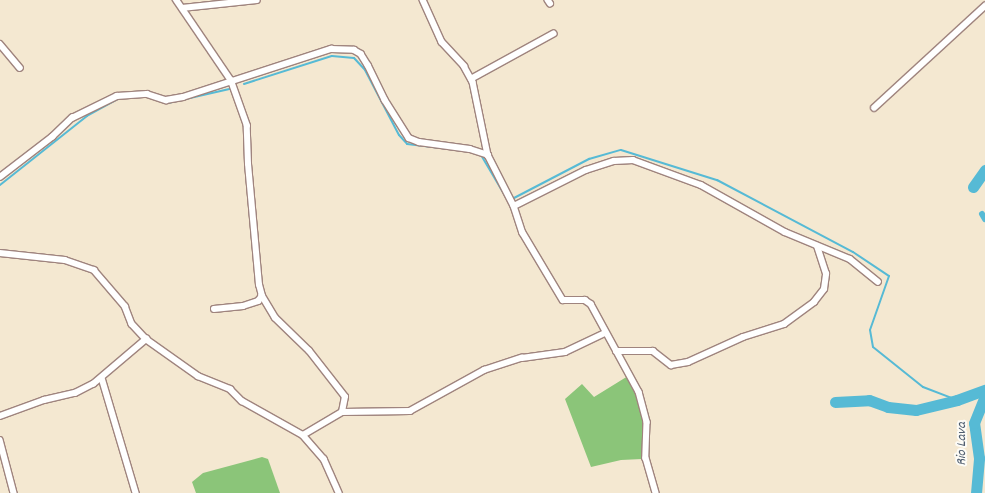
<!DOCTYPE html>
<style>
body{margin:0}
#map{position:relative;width:985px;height:493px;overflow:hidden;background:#f4e8d1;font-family:Dekko,sans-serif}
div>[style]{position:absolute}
.green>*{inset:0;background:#8bc579}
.stream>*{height:2px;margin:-1px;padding:0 1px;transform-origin:1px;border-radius:1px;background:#56bad5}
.canal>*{height:6px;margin:-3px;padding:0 3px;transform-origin:3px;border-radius:3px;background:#56bad5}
.river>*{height:11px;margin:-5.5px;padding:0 5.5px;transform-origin:5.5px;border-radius:5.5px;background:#56bad5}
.roads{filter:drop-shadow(1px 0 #9f847e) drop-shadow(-1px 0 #9f847e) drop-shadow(0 1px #9f847e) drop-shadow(0 -1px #9f847e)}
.street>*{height:5.5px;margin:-2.75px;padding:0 2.75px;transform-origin:2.75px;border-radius:2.75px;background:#fff}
span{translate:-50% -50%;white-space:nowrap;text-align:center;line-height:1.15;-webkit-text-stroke:4px #fdfcf7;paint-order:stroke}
.water-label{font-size:14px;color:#4f5d6f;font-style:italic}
</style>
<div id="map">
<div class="green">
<i style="clip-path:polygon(628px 376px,638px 394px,644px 424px,642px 459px,621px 460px,591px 467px,565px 399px,582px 384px,594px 397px)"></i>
<i style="clip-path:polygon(262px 457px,268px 459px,280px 493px,196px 493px,192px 482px,203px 473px)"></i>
</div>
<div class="stream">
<i style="left:244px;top:84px;width:92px;rotate:-17.7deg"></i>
<i style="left:332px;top:56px;width:22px;rotate:5deg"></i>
<i style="left:354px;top:58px;width:16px;rotate:47deg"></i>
<i style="left:365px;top:70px;width:73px;rotate:62.4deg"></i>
<i style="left:399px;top:135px;width:12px;rotate:48deg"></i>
<i style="left:407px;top:144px;width:60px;rotate:6.7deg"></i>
<i style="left:156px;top:99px;width:13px;rotate:18deg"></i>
<i style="left:168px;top:103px;width:63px;rotate:-12.9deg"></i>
<i style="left:481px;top:155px;width:51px;rotate:59.4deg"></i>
<i style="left:0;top:185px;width:111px;rotate:-38.4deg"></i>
<i style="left:87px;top:116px;width:38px;rotate:-29deg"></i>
<i style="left:514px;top:198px;width:85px;rotate:-27.5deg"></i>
<i style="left:589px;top:159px;width:33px;rotate:-16deg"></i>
<i style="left:621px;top:150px;width:101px;rotate:17.4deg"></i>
<i style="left:717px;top:180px;width:154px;rotate:27.9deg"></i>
<i style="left:853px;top:252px;width:43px;rotate:33.7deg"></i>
<i style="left:889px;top:276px;width:57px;rotate:109.4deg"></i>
<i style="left:870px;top:330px;width:17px;rotate:80deg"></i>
<i style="left:873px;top:347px;width:64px;rotate:38.7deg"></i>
<i style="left:923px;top:387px;width:36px;rotate:21deg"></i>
</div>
<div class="canal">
<i style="left:982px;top:214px;width:6px;rotate:59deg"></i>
</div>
<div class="river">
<i style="left:973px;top:187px;width:21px;rotate:-55deg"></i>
<i style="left:835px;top:402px;width:34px;rotate:-3deg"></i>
<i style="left:869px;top:400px;width:20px;rotate:20deg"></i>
<i style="left:888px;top:407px;width:28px;rotate:6deg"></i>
<i style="left:916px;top:410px;width:42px;rotate:-13.7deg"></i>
<i style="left:957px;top:400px;width:30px;rotate:-20deg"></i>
<i style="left:976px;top:493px;width:35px;rotate:-85deg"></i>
<i style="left:979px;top:458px;width:35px;rotate:-98deg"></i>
<i style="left:974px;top:423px;width:29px;rotate:-68deg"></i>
</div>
<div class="roads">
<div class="street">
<i style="left:423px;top:0;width:46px;rotate:65.7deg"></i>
<i style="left:442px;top:42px;width:33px;rotate:47deg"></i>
<i style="left:464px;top:66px;width:18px;rotate:61deg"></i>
<i style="left:473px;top:82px;width:75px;rotate:78.4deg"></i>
<i style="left:548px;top:0;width:4px;rotate:56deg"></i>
<i style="left:182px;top:8px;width:75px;rotate:-6.1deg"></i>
<i style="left:0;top:44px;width:31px;rotate:50deg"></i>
<i style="left:471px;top:79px;width:94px;rotate:-28.8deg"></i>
<i style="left:874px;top:108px;width:151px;rotate:-42.6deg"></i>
<i style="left:0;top:177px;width:66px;rotate:-37.6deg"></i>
<i style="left:52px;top:137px;width:28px;rotate:-44deg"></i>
<i style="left:72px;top:118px;width:50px;rotate:-26.1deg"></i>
<i style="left:117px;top:96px;width:30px;rotate:-4deg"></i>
<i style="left:147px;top:94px;width:20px;rotate:18deg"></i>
<i style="left:166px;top:100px;width:17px;rotate:-10deg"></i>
<i style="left:183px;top:97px;width:156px;rotate:-18deg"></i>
<i style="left:331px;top:49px;width:23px;rotate:2deg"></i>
<i style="left:354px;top:50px;width:8px;rotate:30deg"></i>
<i style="left:361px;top:54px;width:13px;rotate:58deg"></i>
<i style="left:368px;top:65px;width:39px;rotate:64deg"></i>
<i style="left:385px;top:100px;width:45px;rotate:57.7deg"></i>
<i style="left:409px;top:138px;width:11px;rotate:22deg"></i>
<i style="left:419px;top:142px;width:51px;rotate:7.8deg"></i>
<i style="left:470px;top:149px;width:19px;rotate:18deg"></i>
<i style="left:488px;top:155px;width:57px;rotate:63deg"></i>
<i style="left:514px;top:206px;width:28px;rotate:72deg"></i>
<i style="left:523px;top:233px;width:78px;rotate:59.2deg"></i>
<i style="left:563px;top:300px;width:22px"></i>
<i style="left:585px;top:300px;width:7px;rotate:34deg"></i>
<i style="left:591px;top:304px;width:100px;rotate:61.4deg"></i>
<i style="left:639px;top:392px;width:31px;rotate:75deg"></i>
<i style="left:647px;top:422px;width:36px;rotate:92deg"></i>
<i style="left:646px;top:458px;width:36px;rotate:74deg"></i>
<i style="left:514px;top:206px;width:80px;rotate:-26.6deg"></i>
<i style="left:586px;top:170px;width:29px;rotate:-18deg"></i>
<i style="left:614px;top:161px;width:19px;rotate:-3deg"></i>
<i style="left:633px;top:160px;width:72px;rotate:20.2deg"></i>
<i style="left:701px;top:185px;width:96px;rotate:29.2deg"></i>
<i style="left:785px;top:232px;width:70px;rotate:22.6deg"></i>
<i style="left:850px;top:259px;width:36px;rotate:39deg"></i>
<i style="left:0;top:253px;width:65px;rotate:6.1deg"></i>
<i style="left:65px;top:260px;width:31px;rotate:19deg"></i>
<i style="left:94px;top:270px;width:48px;rotate:49.3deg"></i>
<i style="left:125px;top:306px;width:19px;rotate:69deg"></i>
<i style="left:132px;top:324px;width:21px;rotate:47deg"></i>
<i style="left:146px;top:339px;width:64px;rotate:35.4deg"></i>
<i style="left:198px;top:376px;width:35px;rotate:22deg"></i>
<i style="left:230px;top:389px;width:17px;rotate:45deg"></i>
<i style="left:242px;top:401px;width:70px;rotate:29.1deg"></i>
<i style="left:303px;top:435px;width:45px;rotate:-30.5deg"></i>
<i style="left:342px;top:412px;width:15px;rotate:-79deg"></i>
<i style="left:345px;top:397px;width:58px;rotate:-128deg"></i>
<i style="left:309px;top:351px;width:47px;rotate:-135.9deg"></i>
<i style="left:275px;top:318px;width:26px;rotate:-121deg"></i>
<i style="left:262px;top:296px;width:11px;rotate:-105deg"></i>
<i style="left:259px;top:285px;width:121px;rotate:-95.2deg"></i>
<i style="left:248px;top:164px;width:38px;rotate:-92deg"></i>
<i style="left:247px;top:126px;width:48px;rotate:-109.6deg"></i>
<i style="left:231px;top:81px;width:98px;rotate:-124.2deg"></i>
<i style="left:214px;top:309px;width:29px;rotate:-6deg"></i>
<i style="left:243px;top:306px;width:16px;rotate:-18deg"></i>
<i style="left:258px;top:301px;width:6px;rotate:-51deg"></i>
<i style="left:616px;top:351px;width:37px"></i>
<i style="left:653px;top:351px;width:23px;rotate:38deg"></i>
<i style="left:671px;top:365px;width:17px;rotate:-10deg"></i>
<i style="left:688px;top:362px;width:60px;rotate:-24.4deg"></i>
<i style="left:743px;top:337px;width:43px;rotate:-17.6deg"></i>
<i style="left:784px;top:324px;width:37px;rotate:-36deg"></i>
<i style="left:814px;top:302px;width:16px;rotate:-52deg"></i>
<i style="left:824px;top:289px;width:15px;rotate:-82deg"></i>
<i style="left:826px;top:274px;width:29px;rotate:-108deg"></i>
<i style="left:102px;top:378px;width:120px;rotate:73.5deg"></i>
<i style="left:342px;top:412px;width:68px;rotate:-0.8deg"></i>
<i style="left:410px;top:411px;width:85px;rotate:-29deg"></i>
<i style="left:484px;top:370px;width:40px;rotate:-18deg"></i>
<i style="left:522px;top:358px;width:43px;rotate:-7.9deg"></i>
<i style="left:565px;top:352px;width:44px;rotate:-25.4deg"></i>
<i style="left:0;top:416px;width:47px;rotate:-20deg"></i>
<i style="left:44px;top:400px;width:32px;rotate:-13deg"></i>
<i style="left:75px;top:393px;width:20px;rotate:-27deg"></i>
<i style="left:93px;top:384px;width:70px;rotate:-40.3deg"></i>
<i style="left:303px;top:435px;width:32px;rotate:49deg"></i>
<i style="left:324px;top:459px;width:37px;rotate:66deg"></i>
<i style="left:0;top:440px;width:55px;rotate:75.2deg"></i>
</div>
</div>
<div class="water-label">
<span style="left:962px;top:444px;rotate:-90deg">Rio Lava</span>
</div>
</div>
